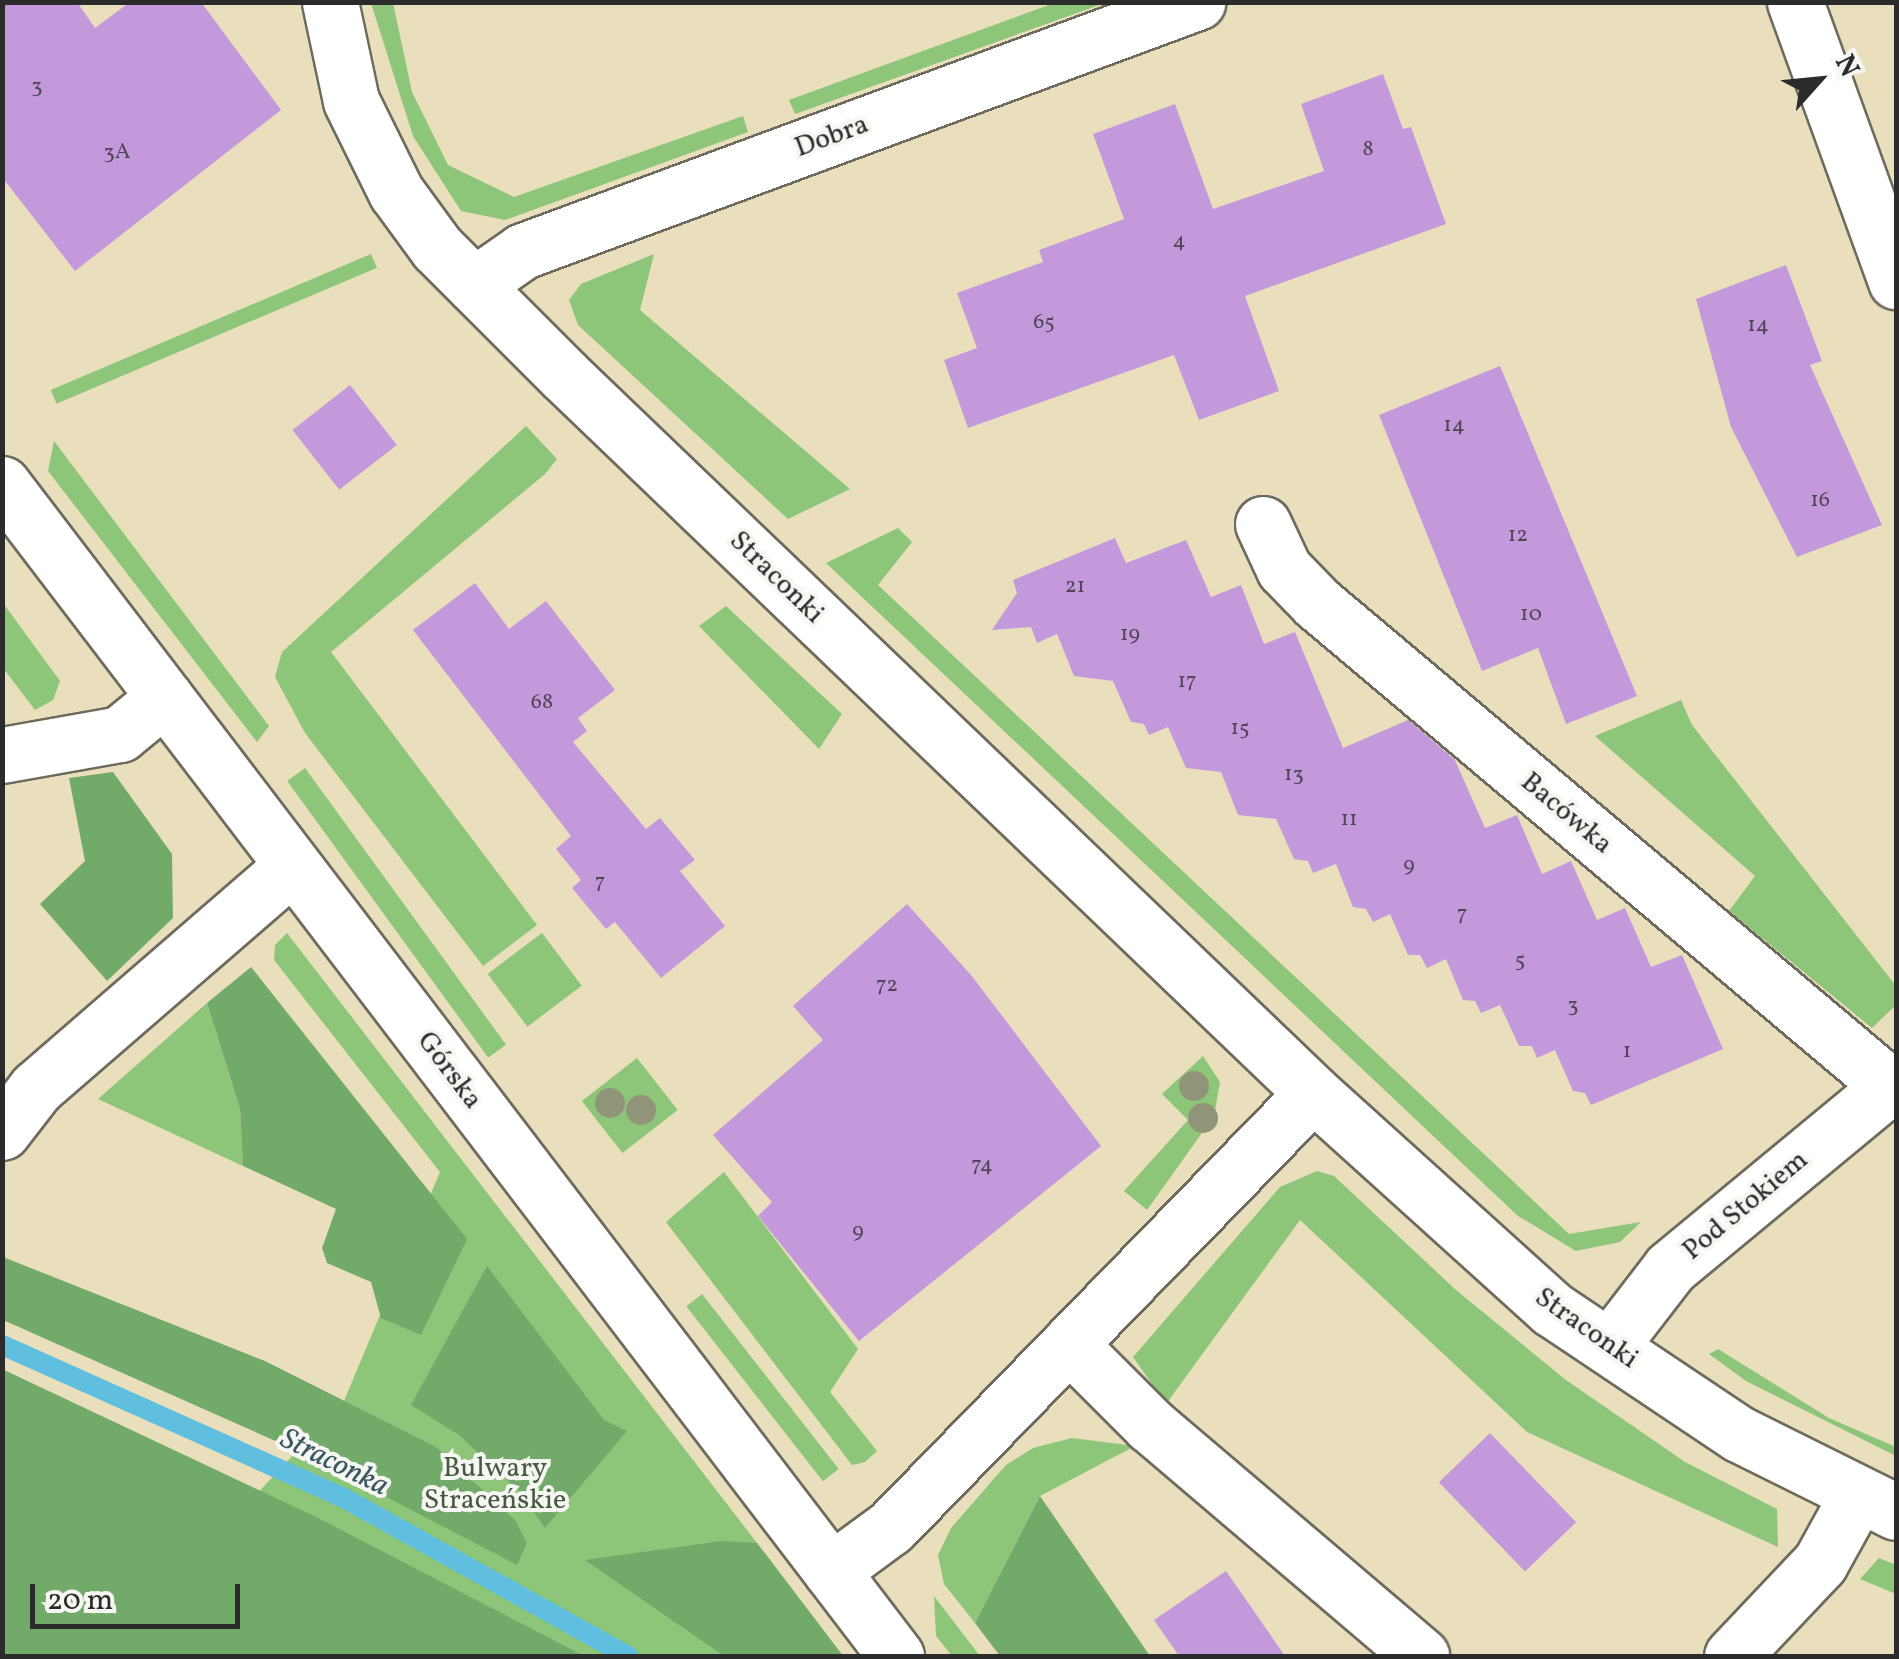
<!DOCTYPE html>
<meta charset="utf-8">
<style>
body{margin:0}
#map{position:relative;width:1899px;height:1659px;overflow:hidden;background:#e9dfbc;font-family:Vollkorn,serif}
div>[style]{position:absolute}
.green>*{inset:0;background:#8dc579;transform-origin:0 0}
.forest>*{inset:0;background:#72aa69}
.stream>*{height:20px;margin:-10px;padding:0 10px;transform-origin:10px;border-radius:10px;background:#60bfde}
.building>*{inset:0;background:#c499dc;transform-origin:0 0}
.roads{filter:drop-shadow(2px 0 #6e6a5e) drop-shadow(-2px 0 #6e6a5e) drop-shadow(0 2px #6e6a5e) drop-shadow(0 -2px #6e6a5e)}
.minor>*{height:55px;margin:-27.5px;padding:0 27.5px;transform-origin:27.5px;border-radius:27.5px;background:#fff}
.trees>*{width:30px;height:30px;margin:-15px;border-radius:50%;background:#909579}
span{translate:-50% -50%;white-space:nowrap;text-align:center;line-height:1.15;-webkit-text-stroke:8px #f6f6f2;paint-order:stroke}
.number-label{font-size:22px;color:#514657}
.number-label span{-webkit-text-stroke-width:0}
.street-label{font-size:28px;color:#2b2b2b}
.park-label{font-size:28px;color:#485942}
.water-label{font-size:30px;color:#3b5761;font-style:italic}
.frame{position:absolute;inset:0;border:5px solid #2b2b2b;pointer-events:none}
.north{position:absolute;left:1769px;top:30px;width:100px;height:100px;-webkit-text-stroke:8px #f6f6f2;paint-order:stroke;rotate:63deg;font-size:28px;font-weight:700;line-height:40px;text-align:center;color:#2b2b2b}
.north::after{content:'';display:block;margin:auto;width:35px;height:45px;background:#2b2b2b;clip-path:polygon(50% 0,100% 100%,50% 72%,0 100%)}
.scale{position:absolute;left:30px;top:1584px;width:210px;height:45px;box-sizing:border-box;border:5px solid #2b2b2b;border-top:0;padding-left:12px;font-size:30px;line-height:35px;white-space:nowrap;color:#2b2b2b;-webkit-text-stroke:8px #f6f6f2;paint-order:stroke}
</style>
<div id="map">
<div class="green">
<i style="clip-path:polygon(371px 3px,393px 3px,412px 92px,448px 165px,514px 197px,743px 116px,748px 132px,505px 220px,461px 211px,413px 136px)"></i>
<i style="clip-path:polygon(1054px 3px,1105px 3px,795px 114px,789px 100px)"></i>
<i style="left:371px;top:254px;width:15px;height:348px;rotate:67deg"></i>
<i style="clip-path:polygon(654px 254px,640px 310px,850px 489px,788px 519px,578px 325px,569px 300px,581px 284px)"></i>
<i style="clip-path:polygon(526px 426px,557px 459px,545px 474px,331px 652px,537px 925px,483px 966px,305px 733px,275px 677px,282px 652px)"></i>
<i style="clip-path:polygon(54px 441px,269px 726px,257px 742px,48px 471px)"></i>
<i style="clip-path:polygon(898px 528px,912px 542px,878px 585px,1569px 1234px,1641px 1222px,1620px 1242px,1576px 1251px,1518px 1216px,826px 563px)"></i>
<i style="clip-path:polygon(3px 603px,60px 681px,53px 700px,35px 710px,3px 668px)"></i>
<i style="clip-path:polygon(726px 606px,842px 714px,819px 749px,699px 626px)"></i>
<i style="clip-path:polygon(1681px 700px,1692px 725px,1896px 986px,1896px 1005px,1872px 1028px,1729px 911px,1755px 876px,1595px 736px)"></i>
<i style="left:305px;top:768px;width:342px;height:22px;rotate:54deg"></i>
<i style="clip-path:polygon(287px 933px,757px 1543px,843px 1656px,137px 1656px,138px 1620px,344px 1401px,440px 1172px,274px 960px,275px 945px)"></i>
<i style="left:542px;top:933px;width:66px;height:68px;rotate:53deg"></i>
<i style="clip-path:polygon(207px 1003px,240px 1109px,243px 1166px,98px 1099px)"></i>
<i style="clip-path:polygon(1203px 1056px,1220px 1082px,1214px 1116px,1147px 1210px,1124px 1191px,1188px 1120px,1162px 1094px)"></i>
<i style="left:637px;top:1058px;width:66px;height:70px;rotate:52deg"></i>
<i style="clip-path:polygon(1317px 1171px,1334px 1176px,1456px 1290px,1566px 1380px,1685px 1462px,1777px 1509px,1778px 1547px,1527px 1432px,1300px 1220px,1166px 1404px,1133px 1357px,1280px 1187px)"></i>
<i style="clip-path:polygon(724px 1172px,858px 1349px,830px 1392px,877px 1451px,865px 1462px,852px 1465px,666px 1222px)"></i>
<i style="left:702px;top:1294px;width:222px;height:20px;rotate:52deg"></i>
<i style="clip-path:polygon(1718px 1349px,1829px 1418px,1896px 1447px,1896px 1456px,1746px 1381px,1709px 1354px)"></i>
<i style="clip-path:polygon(1072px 1438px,1135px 1446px,1040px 1496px,975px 1623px,944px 1584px,938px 1555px,951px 1528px,1006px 1465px,1033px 1448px)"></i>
<i style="clip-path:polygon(1879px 1558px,1896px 1565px,1896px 1594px,1860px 1579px)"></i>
<i style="clip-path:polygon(934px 1596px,980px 1656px,952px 1656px,936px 1636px)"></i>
</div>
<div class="forest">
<i style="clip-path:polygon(113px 772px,172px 854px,173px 918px,107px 981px,40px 904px,85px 861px,69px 778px)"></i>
<i style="clip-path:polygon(251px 967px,467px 1239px,421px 1335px,381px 1318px,371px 1282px,327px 1263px,322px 1248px,336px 1209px,243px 1166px,240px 1109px,207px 1003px)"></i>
<i style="clip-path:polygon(3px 1257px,265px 1361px,436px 1447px,515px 1520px,527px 1543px,517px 1565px,298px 1451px,3px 1320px)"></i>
<i style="clip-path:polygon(487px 1266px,604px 1420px,627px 1431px,545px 1528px,520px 1492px,459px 1435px,411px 1405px)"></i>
<i style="clip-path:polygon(2px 1369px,320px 1519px,584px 1656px,3px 1656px)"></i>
<i style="clip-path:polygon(1040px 1496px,1150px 1656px,1151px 1656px,1000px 1656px,975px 1623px)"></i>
<i style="clip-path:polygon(722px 1541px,757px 1543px,843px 1656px,724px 1656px,585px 1560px)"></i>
</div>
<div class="stream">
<i style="left:2px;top:1345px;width:375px;rotate:24.1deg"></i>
<i style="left:344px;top:1498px;width:325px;rotate:29.1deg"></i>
</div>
<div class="building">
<i style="clip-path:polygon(2px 2px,77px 2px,95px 28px,130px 2px,201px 2px,281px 110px,75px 271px,2px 177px)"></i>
<i style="clip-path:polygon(1383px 74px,1403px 129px,1411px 127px,1446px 224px,1245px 296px,1279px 391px,1199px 420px,1174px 355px,968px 428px,944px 360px,977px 348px,957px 293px,1043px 262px,1039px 250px,1124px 219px,1093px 134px,1175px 104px,1213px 209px,1324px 171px,1301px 104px)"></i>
<i style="clip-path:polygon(1786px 265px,1822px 361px,1810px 365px,1882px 525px,1797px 557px,1731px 427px,1696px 299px)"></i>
<i style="clip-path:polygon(1500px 366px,1637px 696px,1566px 724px,1538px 648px,1482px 671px,1379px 415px)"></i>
<i style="left:350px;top:385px;width:76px;height:73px;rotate:52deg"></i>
<i style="clip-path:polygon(1115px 538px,1126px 563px,1186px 540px,1211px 597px,1241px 585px,1264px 644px,1295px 632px,1343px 748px,1408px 720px,1455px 760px,1485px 828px,1517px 815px,1542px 874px,1571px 861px,1597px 920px,1625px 908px,1651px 967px,1682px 955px,1723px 1049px,1591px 1105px,1585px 1093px,1573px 1091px,1555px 1050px,1537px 1058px,1532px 1046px,1519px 1046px,1500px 1005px,1481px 1013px,1475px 1001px,1463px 1000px,1446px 959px,1427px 968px,1420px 955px,1408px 955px,1390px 914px,1373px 922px,1366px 909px,1353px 907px,1336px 864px,1313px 873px,1308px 861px,1294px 859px,1276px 819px,1238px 815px,1221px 772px,1186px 768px,1168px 727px,1149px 735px,1144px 724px,1131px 722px,1113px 681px,1074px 676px,1057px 634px,1037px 643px,1031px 627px,992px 630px,1017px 593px,1013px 580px)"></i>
<i style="clip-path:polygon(475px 583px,509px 629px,546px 601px,615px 690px,578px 718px,587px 731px,573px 742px,646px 829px,660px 818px,695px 860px,680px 871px,725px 926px,661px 978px,615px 922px,606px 929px,572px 888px,581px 880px,556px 849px,571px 836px,413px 630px)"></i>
<i style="clip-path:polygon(907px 904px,971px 975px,1101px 1146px,859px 1341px,758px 1216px,772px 1202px,713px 1135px,823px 1040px,793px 1006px)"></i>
<i style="left:1490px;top:1433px;width:124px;height:71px;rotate:46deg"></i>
<i style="clip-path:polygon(1226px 1571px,1285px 1656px,1179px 1656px,1154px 1620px)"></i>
</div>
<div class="roads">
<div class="minor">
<i style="left:330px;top:2px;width:101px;rotate:78deg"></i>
<i style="left:351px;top:101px;width:102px;rotate:63.7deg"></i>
<i style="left:396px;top:192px;width:69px;rotate:53.8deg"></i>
<i style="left:437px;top:248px;width:180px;rotate:45deg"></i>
<i style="left:564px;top:375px;width:1038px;rotate:43.79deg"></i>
<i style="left:1313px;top:1093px;width:322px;rotate:42.1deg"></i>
<i style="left:1552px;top:1309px;width:225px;rotate:33.8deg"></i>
<i style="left:1739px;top:1434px;width:175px;rotate:26.4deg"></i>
<i style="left:1795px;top:2px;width:297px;rotate:70.1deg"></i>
<i style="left:474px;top:285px;width:60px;rotate:-34.8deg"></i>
<i style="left:523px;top:251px;width:719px;rotate:-20.28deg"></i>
<i style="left:2px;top:484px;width:1474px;rotate:52.66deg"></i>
<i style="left:1263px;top:524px;width:50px;rotate:65deg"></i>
<i style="left:1284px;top:569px;width:47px;rotate:45.9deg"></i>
<i style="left:1317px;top:603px;width:749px;rotate:40.13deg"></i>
<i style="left:2px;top:755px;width:120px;rotate:-10.1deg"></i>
<i style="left:120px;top:734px;width:58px;rotate:-39.4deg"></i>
<i style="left:2px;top:1132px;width:56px;rotate:-52.3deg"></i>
<i style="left:36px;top:1088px;width:339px;rotate:-40.9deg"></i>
<i style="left:1069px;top:1344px;width:115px;rotate:45deg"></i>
<i style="left:1150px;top:1425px;width:356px;rotate:40.4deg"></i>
<i style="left:1610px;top:1346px;width:98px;rotate:-52.4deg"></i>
<i style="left:1670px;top:1268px;width:293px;rotate:-39.6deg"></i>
<i style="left:831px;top:1571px;width:74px;rotate:-36.3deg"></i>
<i style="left:891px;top:1527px;width:605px;rotate:-45.8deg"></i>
<i style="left:1732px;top:1656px;width:128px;rotate:-46.6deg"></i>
<i style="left:1820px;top:1563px;width:77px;rotate:-61.1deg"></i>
</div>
</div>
<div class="trees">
<i style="left:1194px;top:1086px"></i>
<i style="left:610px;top:1103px"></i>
<i style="left:641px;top:1110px"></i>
<i style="left:1203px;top:1118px"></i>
</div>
<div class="number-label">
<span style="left:37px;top:87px">3</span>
<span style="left:1368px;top:150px">8</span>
<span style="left:117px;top:153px">3A</span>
<span style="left:1179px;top:242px">4</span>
<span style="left:1044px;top:323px">65</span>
<span style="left:1758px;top:326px">14</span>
<span style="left:1454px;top:426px">14</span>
<span style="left:1820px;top:501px">16</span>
<span style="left:1518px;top:536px">12</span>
<span style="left:1075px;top:587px">21</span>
<span style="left:1531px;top:615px">10</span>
<span style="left:1130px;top:635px">19</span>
<span style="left:1187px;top:682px">17</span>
<span style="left:542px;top:703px">68</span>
<span style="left:1240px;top:729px">15</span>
<span style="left:1294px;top:775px">13</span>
<span style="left:1349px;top:820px">11</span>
<span style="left:1409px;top:866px">9</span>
<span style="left:600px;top:883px">7</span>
<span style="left:1462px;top:915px">7</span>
<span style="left:1520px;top:961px">5</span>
<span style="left:887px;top:986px">72</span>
<span style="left:1573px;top:1006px">3</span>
<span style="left:1627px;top:1052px">1</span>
<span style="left:982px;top:1166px">74</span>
<span style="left:858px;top:1232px">9</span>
</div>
<div class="street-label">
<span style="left:832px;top:137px;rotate:-20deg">Dobra</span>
<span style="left:776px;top:578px;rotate:44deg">Straconki</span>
<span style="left:1566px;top:814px;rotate:40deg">Bacówka</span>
<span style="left:449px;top:1071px;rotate:53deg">Górska</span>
<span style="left:1746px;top:1206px;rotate:-40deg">Pod Stokiem</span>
<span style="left:1586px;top:1329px;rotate:35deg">Straconki</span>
</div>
<div class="park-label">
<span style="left:495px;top:1485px">Bulwary<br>Straceńskie</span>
</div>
<div class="water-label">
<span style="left:334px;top:1463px;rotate:26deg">Straconka</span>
</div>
<div class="frame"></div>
<div class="north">N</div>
<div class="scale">20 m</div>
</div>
